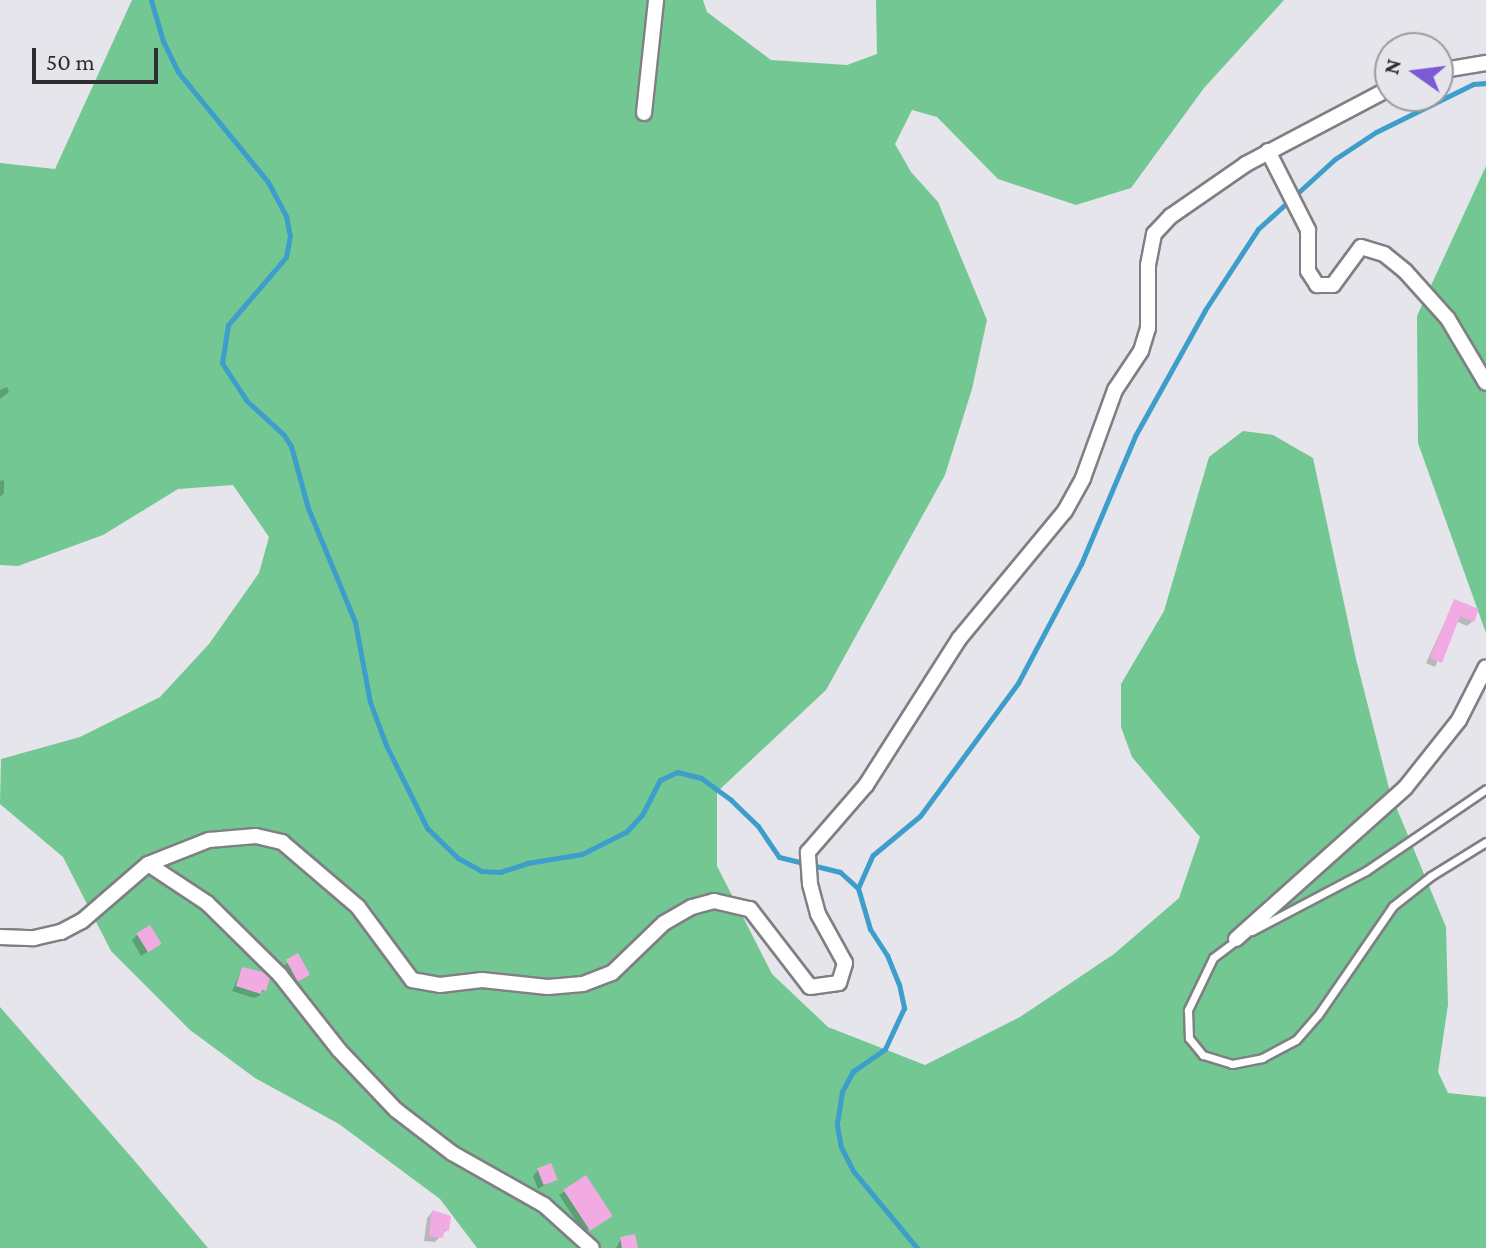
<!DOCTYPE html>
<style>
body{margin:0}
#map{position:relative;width:1486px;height:1248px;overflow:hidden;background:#e6e5eb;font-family:"Crimson Pro",serif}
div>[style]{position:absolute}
.forest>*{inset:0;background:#72c793}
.shadow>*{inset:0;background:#0003;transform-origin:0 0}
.stream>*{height:5px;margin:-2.5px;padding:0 2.5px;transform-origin:2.5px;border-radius:2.5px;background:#3d9ecb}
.building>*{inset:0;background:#f2aae3;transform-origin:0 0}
.roads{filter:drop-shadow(2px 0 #807f84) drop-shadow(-2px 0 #807f84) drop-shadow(0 2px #807f84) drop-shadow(0 -2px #807f84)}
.service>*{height:7px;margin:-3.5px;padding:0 3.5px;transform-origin:3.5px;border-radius:3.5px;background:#fff}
.minor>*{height:14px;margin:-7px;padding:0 7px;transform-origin:7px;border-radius:7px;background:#fff}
span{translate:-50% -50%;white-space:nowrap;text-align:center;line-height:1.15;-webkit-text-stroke:7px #e6e5eb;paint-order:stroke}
.north{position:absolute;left:1374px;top:32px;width:80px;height:80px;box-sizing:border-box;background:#e6e5eb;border:2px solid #9c9ba0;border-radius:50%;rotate:284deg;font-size:22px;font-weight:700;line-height:32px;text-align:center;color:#2e2d2f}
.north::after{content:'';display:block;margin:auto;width:28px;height:36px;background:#7c5ad4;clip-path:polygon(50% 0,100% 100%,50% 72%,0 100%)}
.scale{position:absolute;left:32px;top:48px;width:126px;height:36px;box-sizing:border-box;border:4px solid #2e2d2f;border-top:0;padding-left:10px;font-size:24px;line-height:28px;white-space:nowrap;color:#2e2d2f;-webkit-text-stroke:6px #e6e5eb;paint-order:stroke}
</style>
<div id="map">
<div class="forest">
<i style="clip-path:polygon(132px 0,703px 0,707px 12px,771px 60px,847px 65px,877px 54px,876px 0,1284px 0,1204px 88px,1131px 188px,1076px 205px,998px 179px,937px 117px,912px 110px,895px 144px,911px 172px,938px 202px,987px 320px,972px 389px,945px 475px,826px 690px,717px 792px,717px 866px,772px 974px,828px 1027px,925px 1065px,1020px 1017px,1114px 954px,1179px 898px,1200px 837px,1132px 757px,1121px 727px,1121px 684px,1164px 611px,1209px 457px,1243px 431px,1273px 435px,1313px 458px,1356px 659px,1390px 792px,1446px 927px,1448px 1005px,1438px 1072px,1448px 1093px,1486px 1097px,1486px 1248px,477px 1248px,440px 1199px,339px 1124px,255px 1078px,190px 1030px,111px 951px,63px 857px,0 804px,1px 759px,80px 737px,160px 697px,209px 644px,259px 573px,269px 537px,233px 485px,178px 489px,103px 535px,18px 566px,0 565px,0 163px,55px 169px)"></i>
<i style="clip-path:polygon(1486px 166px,1486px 633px,1418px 443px,1417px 316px)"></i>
<i style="clip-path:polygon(0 1007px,133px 1159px,208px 1248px,0 1248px)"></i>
</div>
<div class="shadow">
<i style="clip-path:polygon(7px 387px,9px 392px,0 399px,0 390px)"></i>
<i style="clip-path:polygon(4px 480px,4px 493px,0 497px,0 481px)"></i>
<i style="clip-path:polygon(1454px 602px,1473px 621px,1467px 626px,1456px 621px,1435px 667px,1426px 663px)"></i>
<i style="clip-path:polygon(138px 934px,159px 944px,141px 956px,132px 940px)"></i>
<i style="clip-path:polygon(297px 956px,308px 975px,293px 986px,282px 967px)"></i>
<i style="clip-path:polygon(242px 969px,264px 990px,259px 996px,254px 998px,232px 991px)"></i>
<i style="clip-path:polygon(538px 1170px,556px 1179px,538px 1189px,533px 1176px)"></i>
<i style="left:585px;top:1178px;width:45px;height:31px;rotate:57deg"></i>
<i style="clip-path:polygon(432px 1212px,447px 1230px,435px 1242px,424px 1241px,427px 1218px)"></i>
<i style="clip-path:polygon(621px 1239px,636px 1248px,616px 1248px)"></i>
</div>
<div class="stream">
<i style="left:151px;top:0;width:43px;rotate:73.7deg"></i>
<i style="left:163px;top:41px;width:34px;rotate:64deg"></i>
<i style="left:178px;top:72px;width:142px;rotate:50.7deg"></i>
<i style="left:268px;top:182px;width:38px;rotate:62deg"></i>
<i style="left:286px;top:216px;width:20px;rotate:79deg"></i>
<i style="left:290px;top:236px;width:21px;rotate:101deg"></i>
<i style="left:286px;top:257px;width:89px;rotate:130.5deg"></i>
<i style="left:228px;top:325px;width:38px;rotate:99deg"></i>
<i style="left:222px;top:363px;width:45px;rotate:56.7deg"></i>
<i style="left:247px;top:401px;width:50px;rotate:42.6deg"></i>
<i style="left:284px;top:435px;width:13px;rotate:58deg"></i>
<i style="left:291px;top:446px;width:64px;rotate:74.7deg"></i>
<i style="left:308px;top:508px;width:123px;rotate:67.6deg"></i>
<i style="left:355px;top:622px;width:81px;rotate:79.4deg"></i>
<i style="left:370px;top:702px;width:46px;rotate:69.6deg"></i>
<i style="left:386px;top:745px;width:93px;rotate:63.7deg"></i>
<i style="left:427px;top:828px;width:43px;rotate:44.1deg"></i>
<i style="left:458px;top:858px;width:26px;rotate:29deg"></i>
<i style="left:481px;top:871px;width:19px;rotate:3deg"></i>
<i style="left:500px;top:872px;width:28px;rotate:-18deg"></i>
<i style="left:527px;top:863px;width:56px;rotate:-9.3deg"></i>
<i style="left:582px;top:854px;width:49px;rotate:-26.6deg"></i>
<i style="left:626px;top:832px;width:23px;rotate:-47deg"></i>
<i style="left:642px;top:815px;width:39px;rotate:-63deg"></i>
<i style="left:660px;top:780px;width:19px;rotate:-25deg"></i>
<i style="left:677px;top:772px;width:25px;rotate:14deg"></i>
<i style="left:701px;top:778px;width:37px;rotate:36deg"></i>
<i style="left:731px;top:800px;width:37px;rotate:44deg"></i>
<i style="left:758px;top:826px;width:37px;rotate:56deg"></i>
<i style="left:779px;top:857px;width:63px;rotate:13.8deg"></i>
<i style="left:840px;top:872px;width:24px;rotate:42deg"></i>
<i style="left:858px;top:888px;width:43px;rotate:73.7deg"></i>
<i style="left:870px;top:929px;width:31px;rotate:57deg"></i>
<i style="left:887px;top:955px;width:31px;rotate:68deg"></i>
<i style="left:899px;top:984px;width:25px;rotate:78deg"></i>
<i style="left:904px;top:1008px;width:45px;rotate:114.9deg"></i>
<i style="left:885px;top:1049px;width:39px;rotate:145deg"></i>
<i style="left:853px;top:1071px;width:24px;rotate:118deg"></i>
<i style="left:842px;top:1092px;width:33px;rotate:99deg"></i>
<i style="left:837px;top:1125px;width:22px;rotate:80deg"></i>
<i style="left:841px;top:1147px;width:28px;rotate:63deg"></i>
<i style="left:854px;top:1172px;width:99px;rotate:50.3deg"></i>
<i style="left:858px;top:888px;width:36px;rotate:-66deg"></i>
<i style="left:873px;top:855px;width:61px;rotate:-39.7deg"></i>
<i style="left:920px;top:816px;width:165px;rotate:-53.6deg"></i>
<i style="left:1018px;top:683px;width:135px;rotate:-62.1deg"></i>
<i style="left:1081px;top:564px;width:139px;rotate:-67.1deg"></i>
<i style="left:1135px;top:436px;width:144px;rotate:-60.9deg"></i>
<i style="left:1205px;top:310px;width:97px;rotate:-56.8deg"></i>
<i style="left:1258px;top:229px;width:104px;rotate:-42.3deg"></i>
<i style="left:1335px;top:159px;width:49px;rotate:-33.4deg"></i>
<i style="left:1376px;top:132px;width:108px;rotate:-26.3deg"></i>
<i style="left:1473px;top:84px;width:13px;rotate:-4deg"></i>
</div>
<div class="building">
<i style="clip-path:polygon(1454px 599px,1479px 609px,1474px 622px,1460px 616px,1442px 663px,1430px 658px)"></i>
<i style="left:150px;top:925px;width:22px;height:16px;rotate:58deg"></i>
<i style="left:298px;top:953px;width:25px;height:14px;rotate:61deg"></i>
<i style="clip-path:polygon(242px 967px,267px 973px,270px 978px,266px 991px,262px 990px,261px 994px,236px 986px)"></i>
<i style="left:551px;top:1163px;width:18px;height:15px;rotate:68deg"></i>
<i style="left:586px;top:1175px;width:49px;height:27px;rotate:57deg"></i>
<i style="clip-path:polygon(432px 1210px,451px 1216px,449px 1231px,444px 1230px,443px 1238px,429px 1236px)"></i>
<i style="clip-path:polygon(635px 1234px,638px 1248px,622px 1248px,620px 1237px)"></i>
</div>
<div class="roads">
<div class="service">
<i style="left:1252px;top:931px;width:129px;rotate:-27.8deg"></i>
<i style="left:1366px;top:871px;width:145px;rotate:-34.3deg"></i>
<i style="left:1238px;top:939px;width:31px;rotate:143deg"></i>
<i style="left:1213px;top:958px;width:58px;rotate:115.7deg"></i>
<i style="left:1188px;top:1010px;width:28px;rotate:88deg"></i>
<i style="left:1189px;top:1038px;width:22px;rotate:51deg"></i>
<i style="left:1203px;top:1055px;width:30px;rotate:17deg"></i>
<i style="left:1232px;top:1064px;width:31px;rotate:-11deg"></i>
<i style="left:1262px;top:1058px;width:38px;rotate:-28deg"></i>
<i style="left:1296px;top:1040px;width:33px;rotate:-49deg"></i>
<i style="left:1318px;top:1015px;width:132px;rotate:-55.5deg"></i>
<i style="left:1393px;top:906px;width:48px;rotate:-38.3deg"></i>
<i style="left:1431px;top:876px;width:65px;rotate:-31.7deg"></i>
</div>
<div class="minor">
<i style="left:1438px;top:71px;width:49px;rotate:-9.5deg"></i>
<i style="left:644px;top:113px;width:114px;rotate:-83.9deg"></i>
<i style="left:1268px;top:151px;width:89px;rotate:63.1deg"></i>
<i style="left:1308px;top:230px;width:41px;rotate:90deg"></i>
<i style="left:1308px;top:271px;width:17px;rotate:57deg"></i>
<i style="left:1317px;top:285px;width:16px"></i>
<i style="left:1333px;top:285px;width:47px;rotate:-53.6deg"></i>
<i style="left:1361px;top:247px;width:24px;rotate:17deg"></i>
<i style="left:1384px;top:254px;width:27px;rotate:39deg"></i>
<i style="left:1405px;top:271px;width:64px;rotate:48.1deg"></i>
<i style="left:1448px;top:319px;width:74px;rotate:59.3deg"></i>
<i style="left:148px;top:864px;width:71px;rotate:33.5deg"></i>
<i style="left:207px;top:903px;width:103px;rotate:44.6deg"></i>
<i style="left:280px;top:975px;width:95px;rotate:51.8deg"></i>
<i style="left:339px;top:1050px;width:83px;rotate:46.5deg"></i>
<i style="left:396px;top:1110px;width:71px;rotate:37.5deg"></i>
<i style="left:452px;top:1153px;width:106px;rotate:29.5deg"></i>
<i style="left:544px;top:1205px;width:64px;rotate:41.9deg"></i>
<i style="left:0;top:937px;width:34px;rotate:2deg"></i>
<i style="left:34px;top:938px;width:28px;rotate:-13deg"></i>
<i style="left:61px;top:932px;width:24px;rotate:-28deg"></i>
<i style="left:82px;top:921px;width:87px;rotate:-40.8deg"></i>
<i style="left:148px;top:864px;width:66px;rotate:-21.5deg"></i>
<i style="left:209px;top:840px;width:47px;rotate:-4.9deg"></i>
<i style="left:256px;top:836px;width:27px;rotate:13deg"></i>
<i style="left:282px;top:842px;width:100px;rotate:40.5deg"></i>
<i style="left:358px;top:907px;width:91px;rotate:53.5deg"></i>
<i style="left:412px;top:980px;width:28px;rotate:10deg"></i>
<i style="left:440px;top:985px;width:42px;rotate:-6.8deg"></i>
<i style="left:482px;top:980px;width:66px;rotate:6.1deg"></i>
<i style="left:548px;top:987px;width:35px;rotate:-5deg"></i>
<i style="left:583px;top:984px;width:31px;rotate:-21deg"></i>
<i style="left:612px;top:973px;width:72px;rotate:-43.9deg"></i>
<i style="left:664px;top:923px;width:32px;rotate:-30deg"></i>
<i style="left:692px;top:907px;width:23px;rotate:-15deg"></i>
<i style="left:714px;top:901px;width:37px;rotate:13deg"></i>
<i style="left:750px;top:909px;width:98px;rotate:52.4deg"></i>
<i style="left:810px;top:987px;width:29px;rotate:-8deg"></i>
<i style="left:839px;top:983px;width:21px;rotate:-73deg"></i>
<i style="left:845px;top:963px;width:56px;rotate:-118.9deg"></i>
<i style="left:818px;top:914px;width:31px;rotate:-105deg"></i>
<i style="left:810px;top:884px;width:32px;rotate:-94deg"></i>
<i style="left:808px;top:852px;width:89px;rotate:-49.1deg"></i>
<i style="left:866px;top:785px;width:173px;rotate:-57.5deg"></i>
<i style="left:959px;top:639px;width:166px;rotate:-50.4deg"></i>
<i style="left:1065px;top:511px;width:38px;rotate:-61deg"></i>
<i style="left:1083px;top:478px;width:94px;rotate:-70deg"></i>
<i style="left:1115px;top:390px;width:47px;rotate:-56.3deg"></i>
<i style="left:1141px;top:351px;width:24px;rotate:-73deg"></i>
<i style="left:1148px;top:328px;width:63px;rotate:-90deg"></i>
<i style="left:1148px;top:265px;width:32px;rotate:-79deg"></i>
<i style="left:1154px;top:234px;width:25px;rotate:-47deg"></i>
<i style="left:1171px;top:216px;width:91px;rotate:-34.7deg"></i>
<i style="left:1246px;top:164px;width:163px;rotate:-27.8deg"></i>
<i style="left:1236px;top:939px;width:227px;rotate:-41.8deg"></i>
<i style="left:1405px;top:788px;width:87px;rotate:-51.5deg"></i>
<i style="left:1459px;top:720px;width:59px;rotate:-63deg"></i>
</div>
</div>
<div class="north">N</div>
<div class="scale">50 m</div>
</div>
